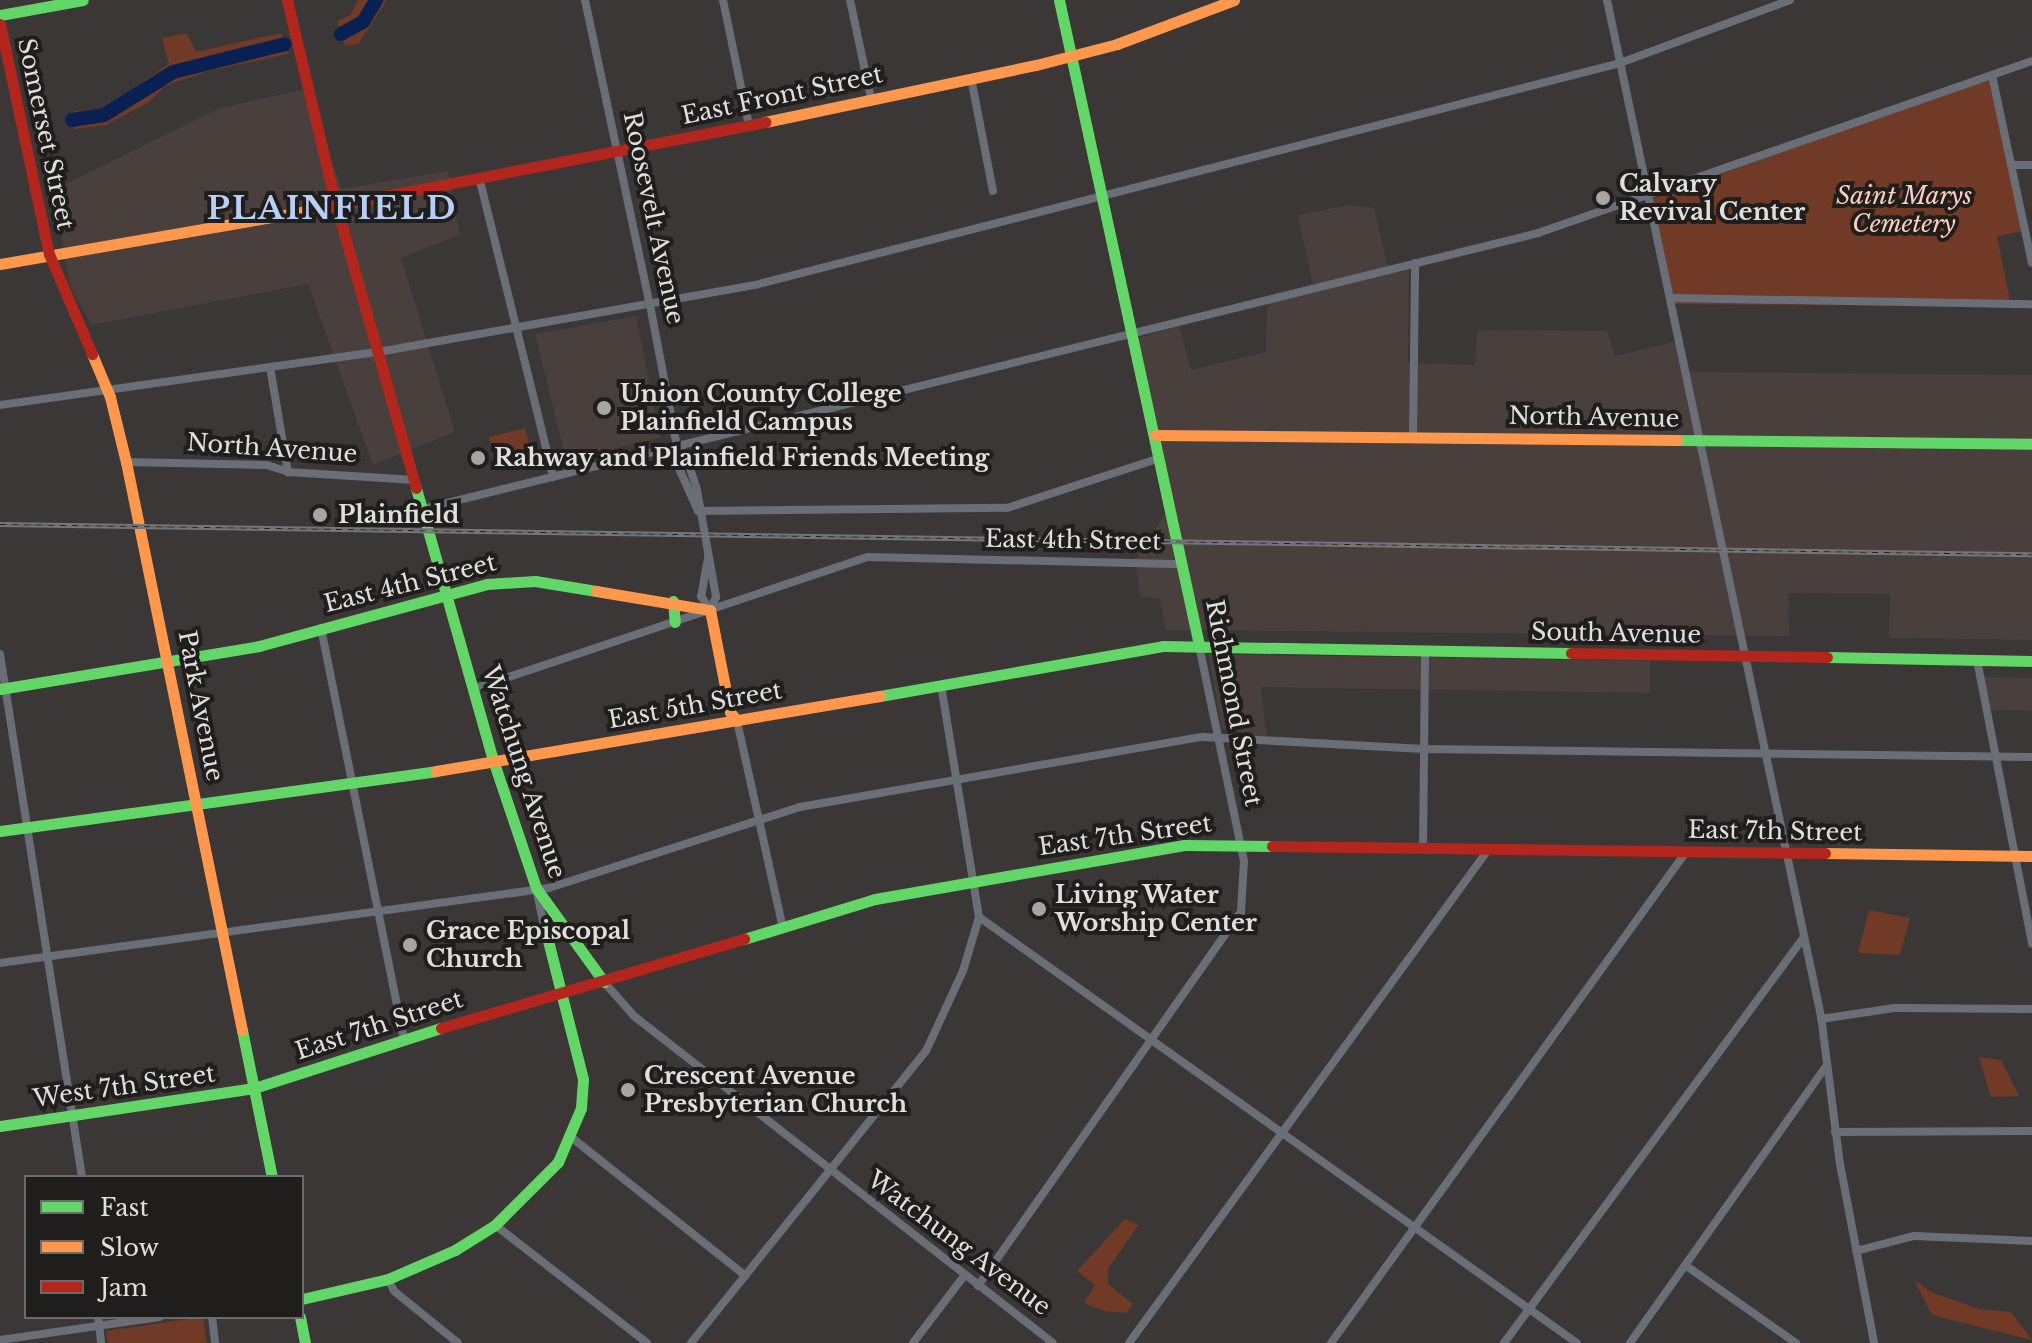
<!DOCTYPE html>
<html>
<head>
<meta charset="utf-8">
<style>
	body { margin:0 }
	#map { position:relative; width:2032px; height:1343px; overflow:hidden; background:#3a3736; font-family:"Libre Baskerville",serif }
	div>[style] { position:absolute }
	.built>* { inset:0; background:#493f3c }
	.green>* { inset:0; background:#703a26 }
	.river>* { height:14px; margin:-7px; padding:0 7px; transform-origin:7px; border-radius:7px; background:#092053 }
	.street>* { height:8px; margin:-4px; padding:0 4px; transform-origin:4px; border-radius:4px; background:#6a6f77 }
	.fast>* { height:11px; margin:-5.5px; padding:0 5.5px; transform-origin:5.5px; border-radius:5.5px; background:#63d668 }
	.slow>* { height:11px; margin:-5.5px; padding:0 5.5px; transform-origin:5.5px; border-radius:5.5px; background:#ff974d }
	.jam>* { height:11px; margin:-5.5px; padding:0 5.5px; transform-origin:5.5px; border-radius:5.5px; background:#b3261e }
	.rail>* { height:5px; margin-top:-2.5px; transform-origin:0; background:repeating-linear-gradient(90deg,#201e1d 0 6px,#737579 0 12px); box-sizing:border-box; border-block:2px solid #737579 }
	.dots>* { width:22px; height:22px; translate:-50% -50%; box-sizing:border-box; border:4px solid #201e1d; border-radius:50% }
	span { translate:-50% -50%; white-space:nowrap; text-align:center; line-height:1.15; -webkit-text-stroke:8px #201e1d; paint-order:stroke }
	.street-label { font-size:24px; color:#e1dfde }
	.poi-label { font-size:24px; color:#e1dfde; font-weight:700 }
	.left { translate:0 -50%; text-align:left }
	.park-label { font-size:24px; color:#fbcebf; font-style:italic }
	.district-label { font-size:32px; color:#b8cef5; font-weight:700; letter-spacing:2px }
	.legend { position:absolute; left:24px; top:1175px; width:280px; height:144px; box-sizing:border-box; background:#201e1d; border:2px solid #6d6b6a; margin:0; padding:10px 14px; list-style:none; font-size:24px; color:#e1dfde }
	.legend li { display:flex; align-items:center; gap:16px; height:40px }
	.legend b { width:40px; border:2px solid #6d6b6a }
</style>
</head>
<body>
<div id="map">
	<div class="built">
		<i style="clip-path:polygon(306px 89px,342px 189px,448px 171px,460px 235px,401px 258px,455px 432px,373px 465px,308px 284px,91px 325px,70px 286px,53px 190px,220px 108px)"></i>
		<i style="clip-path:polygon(1348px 205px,1374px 208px,1389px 272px,1409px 268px,1408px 363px,1475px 365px,1477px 330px,1607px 331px,1615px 356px,1678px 341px,1684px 372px,2032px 375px,2032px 640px,1889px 638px,1890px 594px,1788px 593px,1789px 636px,1166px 630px,1160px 599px,1141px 597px,1135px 561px,1168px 509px,1132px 340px,1179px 326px,1191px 370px,1266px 352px,1267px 303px,1314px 290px,1298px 215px)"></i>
		<i style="clip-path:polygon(636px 316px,660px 438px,566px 460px,535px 334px)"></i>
		<i style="clip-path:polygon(1208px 654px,1650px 661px,1650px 693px,1261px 687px,1267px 738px,1222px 729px)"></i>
		<i style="clip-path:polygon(1977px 677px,2032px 678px,2032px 711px,1985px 710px)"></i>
	</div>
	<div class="green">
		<i style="clip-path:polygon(358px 0,387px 0,358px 44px,345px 46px,337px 21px,350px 15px)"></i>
		<i style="clip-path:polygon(187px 33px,196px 52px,281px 33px,288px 54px,208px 71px,165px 86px,149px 102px,106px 125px,74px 129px,71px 112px,107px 107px,169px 64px,162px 38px)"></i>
		<i style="clip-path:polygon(1991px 77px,2022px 231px,1997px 236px,2011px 306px,1672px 304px,1650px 200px)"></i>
		<i style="clip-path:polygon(525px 428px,533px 457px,497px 467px,489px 437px)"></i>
		<i style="clip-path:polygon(1869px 910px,1910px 918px,1900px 955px,1858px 953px)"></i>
		<i style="clip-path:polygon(1979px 1057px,2001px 1060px,2019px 1096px,1991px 1097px)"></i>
		<i style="clip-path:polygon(1125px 1219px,1138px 1225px,1108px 1269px,1108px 1284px,1133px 1304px,1127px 1313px,1104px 1311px,1084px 1303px,1095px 1285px,1077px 1271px)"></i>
		<i style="clip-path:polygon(1914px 1280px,1931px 1292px,1979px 1309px,2011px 1312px,2032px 1340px,1932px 1315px)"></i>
		<i style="clip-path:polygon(203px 1317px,207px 1343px,108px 1343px,106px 1331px)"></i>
	</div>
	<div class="river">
		<i style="left:341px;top:34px;width:25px;rotate:-29deg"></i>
		<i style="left:363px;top:22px;width:26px;rotate:-59deg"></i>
		<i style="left:72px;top:120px;width:32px;rotate:-9deg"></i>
		<i style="left:104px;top:115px;width:81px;rotate:-31.9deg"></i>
		<i style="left:173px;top:72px;width:115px;rotate:-14deg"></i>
	</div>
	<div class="street">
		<i style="left:585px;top:0;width:312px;rotate:78deg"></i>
		<i style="left:650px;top:305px;width:144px;rotate:79.2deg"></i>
		<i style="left:677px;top:446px;width:10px;rotate:114deg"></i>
		<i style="left:673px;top:455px;width:61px;rotate:65.9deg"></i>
		<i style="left:723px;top:0;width:128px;rotate:78.3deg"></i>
		<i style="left:850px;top:0;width:101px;rotate:78deg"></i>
		<i style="left:1607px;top:0;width:1038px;rotate:78.11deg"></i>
		<i style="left:1821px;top:1016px;width:149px;rotate:82.7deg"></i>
		<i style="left:1840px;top:1164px;width:182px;rotate:79.2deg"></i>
		<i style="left:1992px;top:75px;width:192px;rotate:78deg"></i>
		<i style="left:971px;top:78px;width:115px;rotate:79deg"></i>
		<i style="left:2011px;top:165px;width:21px"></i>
		<i style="left:480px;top:181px;width:305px;rotate:76.1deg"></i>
		<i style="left:1671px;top:298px;width:361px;rotate:1deg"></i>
		<i style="left:270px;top:367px;width:107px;rotate:80.3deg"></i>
		<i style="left:0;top:405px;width:382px;rotate:-8deg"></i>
		<i style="left:378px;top:352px;width:383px;rotate:-10.1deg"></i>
		<i style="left:755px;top:285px;width:893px;rotate:-14.39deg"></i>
		<i style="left:1620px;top:63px;width:181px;rotate:-20.3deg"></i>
		<i style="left:1413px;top:437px;width:174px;rotate:-89.3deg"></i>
		<i style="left:677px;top:446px;width:11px;rotate:41deg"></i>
		<i style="left:685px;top:453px;width:39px;rotate:72deg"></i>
		<i style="left:697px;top:490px;width:109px;rotate:79.9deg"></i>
		<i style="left:716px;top:597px;width:14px;rotate:115deg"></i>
		<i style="left:126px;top:462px;width:141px;rotate:1.2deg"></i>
		<i style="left:267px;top:465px;width:22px;rotate:18deg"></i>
		<i style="left:288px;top:472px;width:127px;rotate:3.6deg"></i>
		<i style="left:423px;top:509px;width:1149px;rotate:-13.9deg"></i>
		<i style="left:1538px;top:233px;width:523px;rotate:-19.2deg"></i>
		<i style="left:698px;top:511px;width:309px;rotate:-0.6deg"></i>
		<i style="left:1007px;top:508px;width:161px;rotate:-18.1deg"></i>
		<i style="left:708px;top:558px;width:39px;rotate:100deg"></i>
		<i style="left:701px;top:596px;width:17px;rotate:57deg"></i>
		<i style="left:321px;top:628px;width:421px;rotate:78.6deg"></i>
		<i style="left:0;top:654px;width:529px;rotate:81.09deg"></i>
		<i style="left:1977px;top:660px;width:289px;rotate:79deg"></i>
		<i style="left:473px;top:689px;width:416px;rotate:-18.5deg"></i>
		<i style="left:868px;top:557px;width:315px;rotate:1.3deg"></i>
		<i style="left:737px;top:721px;width:212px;rotate:77.5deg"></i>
		<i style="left:1423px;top:849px;width:197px;rotate:-89.4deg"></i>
		<i style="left:537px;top:893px;width:33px;rotate:78deg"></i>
		<i style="left:979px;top:917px;width:734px;rotate:35.47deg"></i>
		<i style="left:0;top:963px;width:554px;rotate:-7.78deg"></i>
		<i style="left:549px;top:888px;width:264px;rotate:-17.9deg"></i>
		<i style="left:800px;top:807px;width:409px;rotate:-9.9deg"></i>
		<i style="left:1203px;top:737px;width:221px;rotate:3.1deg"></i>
		<i style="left:1424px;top:749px;width:608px;rotate:0.75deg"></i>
		<i style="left:604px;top:982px;width:45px;rotate:48.6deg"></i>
		<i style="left:634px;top:1016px;width:531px;rotate:37.97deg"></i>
		<i style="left:1821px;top:1019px;width:74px;rotate:-8.6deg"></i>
		<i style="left:1894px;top:1008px;width:138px;rotate:0.4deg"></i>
		<i style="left:1835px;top:1132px;width:197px;rotate:-0.3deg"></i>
		<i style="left:571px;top:1137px;width:223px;rotate:38.5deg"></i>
		<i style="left:495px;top:1225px;width:192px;rotate:37.8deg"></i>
		<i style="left:1856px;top:1251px;width:60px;rotate:-14.5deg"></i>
		<i style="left:1914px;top:1236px;width:118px;rotate:2.4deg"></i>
		<i style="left:1685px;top:1265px;width:136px;rotate:35.1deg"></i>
		<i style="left:388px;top:1279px;width:13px;rotate:63deg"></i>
		<i style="left:394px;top:1291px;width:82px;rotate:39.1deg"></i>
		<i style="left:978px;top:1286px;width:457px;rotate:-54.9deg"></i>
		<i style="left:1241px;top:912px;width:51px;rotate:-86.6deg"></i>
		<i style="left:1244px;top:861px;width:221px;rotate:-101.8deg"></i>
		<i style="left:98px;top:1317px;width:26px;rotate:83deg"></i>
		<i style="left:212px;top:1317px;width:26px;rotate:83deg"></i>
		<i style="left:0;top:1340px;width:161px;rotate:-8.2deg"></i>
		<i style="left:691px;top:1343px;width:375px;rotate:-51.2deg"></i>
		<i style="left:926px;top:1051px;width:88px;rotate:-65.2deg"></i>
		<i style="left:963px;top:971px;width:56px;rotate:-73.5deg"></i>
		<i style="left:979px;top:917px;width:235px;rotate:-99.3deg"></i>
		<i style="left:913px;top:1343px;width:84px;rotate:-52.7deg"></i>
		<i style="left:1129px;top:1343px;width:610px;rotate:-53.94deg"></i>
		<i style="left:1331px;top:1343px;width:606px;rotate:-54.13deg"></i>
		<i style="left:1504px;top:1343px;width:505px;rotate:-53.54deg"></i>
		<i style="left:1630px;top:1343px;width:337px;rotate:-54.7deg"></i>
	</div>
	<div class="fast">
		<i style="left:1059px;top:0;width:660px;rotate:77.75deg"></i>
		<i style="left:0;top:15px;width:84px;rotate:-10.2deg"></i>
		<i style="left:1677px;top:440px;width:355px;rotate:0.6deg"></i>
		<i style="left:416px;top:488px;width:286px;rotate:74.2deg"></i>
		<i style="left:494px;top:763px;width:132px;rotate:71.4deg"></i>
		<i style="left:536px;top:888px;width:116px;rotate:54.1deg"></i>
		<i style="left:673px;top:601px;width:21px;rotate:85deg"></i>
		<i style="left:1827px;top:657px;width:205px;rotate:1.1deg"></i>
		<i style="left:0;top:689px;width:263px;rotate:-9.4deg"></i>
		<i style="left:259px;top:646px;width:236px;rotate:-15.2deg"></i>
		<i style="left:487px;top:584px;width:48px;rotate:-3.6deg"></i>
		<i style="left:535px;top:581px;width:62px;rotate:9.3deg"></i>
		<i style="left:880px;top:696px;width:287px;rotate:-10deg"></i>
		<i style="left:1163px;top:646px;width:408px;rotate:1deg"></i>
		<i style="left:0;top:831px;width:440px;rotate:-7.8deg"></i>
		<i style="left:744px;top:939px;width:137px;rotate:-17deg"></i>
		<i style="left:875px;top:899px;width:314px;rotate:-9.9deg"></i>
		<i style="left:1184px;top:845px;width:88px;rotate:0.7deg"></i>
		<i style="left:242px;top:1030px;width:150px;rotate:78.5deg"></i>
		<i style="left:0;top:1126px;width:257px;rotate:-8.5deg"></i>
		<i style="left:254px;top:1088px;width:196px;rotate:-17.8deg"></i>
		<i style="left:302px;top:1299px;width:88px;rotate:-13.1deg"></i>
		<i style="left:388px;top:1279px;width:73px;rotate:-23.4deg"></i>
		<i style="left:455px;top:1250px;width:47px;rotate:-32deg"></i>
		<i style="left:495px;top:1225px;width:89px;rotate:-45deg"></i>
		<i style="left:558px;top:1162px;width:59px;rotate:-66.9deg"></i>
		<i style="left:581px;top:1108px;width:29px;rotate:-86deg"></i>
		<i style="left:583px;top:1079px;width:159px;rotate:-104.2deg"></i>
		<i style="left:300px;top:1317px;width:26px;rotate:79deg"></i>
	</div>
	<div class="slow">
		<i style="left:765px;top:122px;width:277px;rotate:-11.9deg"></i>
		<i style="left:1036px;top:65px;width:84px;rotate:-14.5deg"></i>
		<i style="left:1117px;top:44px;width:125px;rotate:-20.6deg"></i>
		<i style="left:0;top:264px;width:313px;rotate:-9.8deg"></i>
		<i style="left:92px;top:354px;width:47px;rotate:67.3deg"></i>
		<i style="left:110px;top:397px;width:67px;rotate:76.2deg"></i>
		<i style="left:126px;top:462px;width:580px;rotate:78.46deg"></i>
		<i style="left:1155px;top:435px;width:522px;rotate:0.55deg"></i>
		<i style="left:596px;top:591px;width:116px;rotate:9.5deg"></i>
		<i style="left:710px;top:610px;width:104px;rotate:78.9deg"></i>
		<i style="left:730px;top:712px;width:11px;rotate:52deg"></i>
		<i style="left:436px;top:771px;width:450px;rotate:-9.6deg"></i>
		<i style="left:1825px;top:853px;width:207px;rotate:0.8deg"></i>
	</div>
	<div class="jam">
		<i style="left:287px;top:0;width:211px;rotate:76.6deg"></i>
		<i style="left:336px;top:205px;width:294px;rotate:74.2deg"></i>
		<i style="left:0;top:24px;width:235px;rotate:78deg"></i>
		<i style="left:49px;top:254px;width:109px;rotate:66.7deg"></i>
		<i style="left:308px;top:211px;width:466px;rotate:-11deg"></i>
		<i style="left:1571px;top:653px;width:256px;rotate:0.9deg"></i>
		<i style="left:1272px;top:846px;width:553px;rotate:0.73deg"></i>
		<i style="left:441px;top:1028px;width:316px;rotate:-16.4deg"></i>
	</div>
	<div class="rail">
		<i style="left:0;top:524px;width:2032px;rotate:0.85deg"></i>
	</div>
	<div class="dots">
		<i style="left:1603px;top:198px;background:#a7a4a3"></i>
		<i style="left:604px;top:408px;background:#a7a4a3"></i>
		<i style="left:478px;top:458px;background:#a7a4a3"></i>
		<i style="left:320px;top:515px;background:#a7a4a3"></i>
		<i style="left:1039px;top:909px;background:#a7a4a3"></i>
		<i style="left:410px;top:945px;background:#a7a4a3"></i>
		<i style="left:628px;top:1090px;background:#a7a4a3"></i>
	</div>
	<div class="street-label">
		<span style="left:782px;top:95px;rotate:-12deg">East Front Street</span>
		<span style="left:46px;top:134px;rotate:78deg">Somerset Street</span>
		<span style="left:654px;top:218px;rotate:78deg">Roosevelt Avenue</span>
		<span style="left:1594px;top:417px;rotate:1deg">North Avenue</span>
		<span style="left:272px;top:448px;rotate:4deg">North Avenue</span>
		<span style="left:1073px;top:540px;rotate:1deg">East 4th Street</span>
		<span style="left:410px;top:583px;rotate:-14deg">East 4th Street</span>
		<span style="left:1616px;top:633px;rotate:1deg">South Avenue</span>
		<span style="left:1234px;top:703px;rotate:79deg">Richmond Street</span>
		<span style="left:695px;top:705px;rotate:-10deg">East 5th Street</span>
		<span style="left:201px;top:706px;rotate:79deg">Park Avenue</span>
		<span style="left:524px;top:772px;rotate:72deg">Watchung Avenue</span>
		<span style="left:1775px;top:831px;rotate:1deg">East 7th Street</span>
		<span style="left:1125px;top:835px;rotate:-8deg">East 7th Street</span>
		<span style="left:379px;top:1025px;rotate:-18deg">East 7th Street</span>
		<span style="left:124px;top:1086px;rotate:-8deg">West 7th Street</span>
		<span style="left:959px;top:1243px;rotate:37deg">Watchung Avenue</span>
	</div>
	<div class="poi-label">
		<span class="left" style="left:1619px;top:198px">Calvary<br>Revival Center</span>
		<span class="left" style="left:620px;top:408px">Union County College<br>Plainfield Campus</span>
		<span class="left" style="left:494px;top:458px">Rahway and Plainfield Friends Meeting</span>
		<span class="left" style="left:338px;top:515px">Plainfield</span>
		<span class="left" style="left:1055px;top:909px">Living Water<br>Worship Center</span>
		<span class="left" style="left:426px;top:945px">Grace Episcopal<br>Church</span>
		<span class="left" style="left:644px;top:1090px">Crescent Avenue<br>Presbyterian Church</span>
	</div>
	<div class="park-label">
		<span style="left:1904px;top:210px">Saint Marys<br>Cemetery</span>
	</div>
	<div class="district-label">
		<span style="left:332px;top:208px">PLAINFIELD</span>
	</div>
	<ul class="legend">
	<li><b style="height:10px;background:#63d668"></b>Fast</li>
	<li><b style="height:10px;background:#ff974d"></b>Slow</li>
	<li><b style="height:10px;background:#b3261e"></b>Jam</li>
	</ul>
</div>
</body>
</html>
